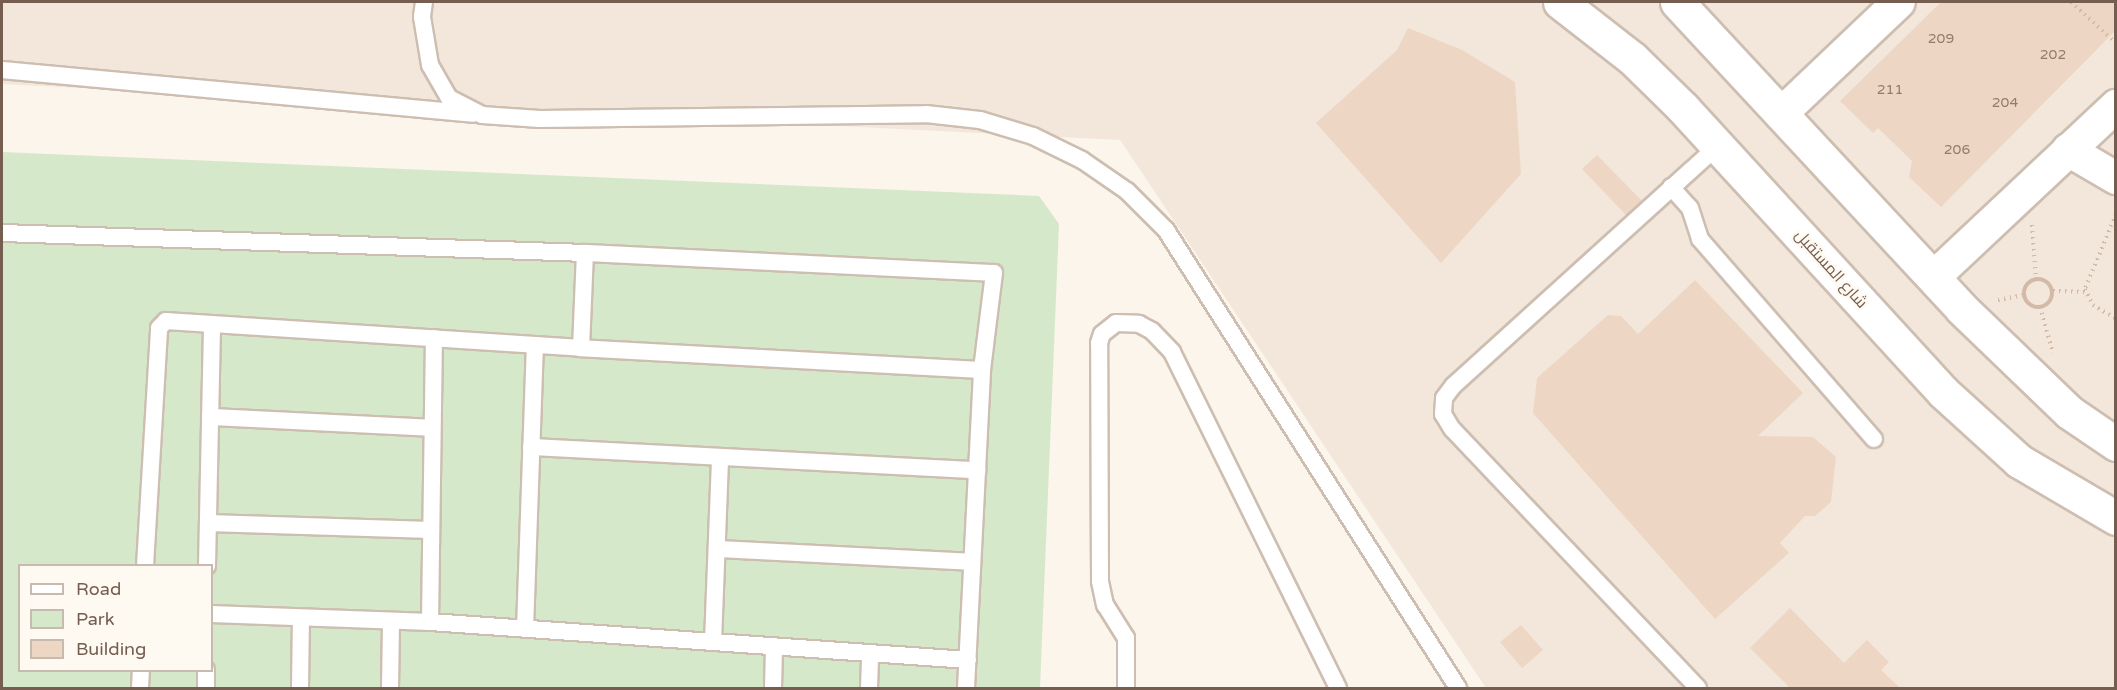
<!DOCTYPE html>
<html>
<head>
<meta charset="utf-8">
<style>
	body { margin:0 }
	#map { position:relative; width:2117px; height:690px; overflow:hidden; background:#fbf5eb; font-family:"Varela Round",Cairo,sans-serif }
	div>[style] { position:absolute }
	.residential>* { inset:0; background:#f2e7da }
	.green>* { inset:0; background:#d6e8ca }
	.building>* { inset:0; background:#eed6c4 }
	.path>* { height:4px; margin-top:-2px; transform-origin:0; background:repeating-linear-gradient(90deg,#d4b9a7 0 1.5px,transparent 0 6px) }
	.path>.ring { margin:-2px; padding:0; box-sizing:content-box; background:none; border:4px solid #d4b9a7; border-radius:50% }
	.roads { filter:drop-shadow(2px 0 #cdbeb1) drop-shadow(-2px 0 #cdbeb1) drop-shadow(0 2px #cdbeb1) drop-shadow(0 -2px #cdbeb1) }
	.service>* { height:16px; margin:-8px; padding:0 8px; transform-origin:8px; border-radius:8px; background:#fff }
	.minor>* { height:32px; margin:-16px; padding:0 16px; transform-origin:16px; border-radius:16px; background:#fff }
	.tertiary>* { height:33px; margin:-16.5px; padding:0 16.5px; transform-origin:16.5px; border-radius:16.5px; background:#fff }
	span { translate:-50% -50%; white-space:nowrap; text-align:center; line-height:1.15; -webkit-text-stroke:4.5px #fef9f1; paint-order:stroke }
	.number-label { font-size:14px; color:#937b6c }
	.number-label span { -webkit-text-stroke-width:0 }
	.street-label { font-size:16px; color:#755d4f }
	.frame { position:absolute; inset:0; border:3px solid #755d4f; pointer-events:none }
	.legend { position:absolute; left:18px; top:564px; width:195px; height:108px; box-sizing:border-box; background:#fef9f1; border:2px solid #c7bbb0; margin:0; padding:8px 10px; list-style:none; font-size:18px; color:#755d4f }
	.legend li { display:flex; align-items:center; gap:12px; height:30px }
	.legend b { width:30px; border:2px solid #c7bbb0 }
</style>
</head>
<body>
<div id="map">
	<div class="residential">
		<i style="clip-path:polygon(2px 2px,2115px 2px,2115px 688px,1486px 688px,1120px 140px,2px 84px)"></i>
	</div>
	<div class="green">
		<i style="clip-path:polygon(evenodd,2px 152px,1039px 196px,1059px 224px,1040px 688px,2px 688px,2px 152px,20px 566px,212px 566px,212px 670px,20px 670px,20px 566px)"></i>
	</div>
	<div class="building">
		<i style="clip-path:polygon(1941px 2px,2115px 2px,2115px 31px,1941px 207px,1909px 177px,1912px 161px,1878px 128px,1873px 133px,1840px 101px)"></i>
		<i style="clip-path:polygon(1408px 28px,1462px 50px,1515px 82px,1521px 174px,1441px 263px,1316px 123px,1397px 50px)"></i>
		<i style="clip-path:polygon(1597px 155px,1642px 201px,1626px 215px,1582px 169px)"></i>
		<i style="clip-path:polygon(1695px 280px,1803px 393px,1758px 436px,1813px 437px,1836px 457px,1831px 502px,1815px 516px,1805px 516px,1780px 543px,1789px 553px,1715px 619px,1533px 413px,1537px 378px,1608px 315px,1621px 316px,1638px 334px)"></i>
		<i style="clip-path:polygon(1790px 608px,1844px 663px,1867px 640px,1889px 662px,1881px 670px,1900px 688px,1790px 688px,1750px 648px)"></i>
		<i style="clip-path:polygon(1521px 625px,1543px 650px,1522px 668px,1500px 642px)"></i>
	</div>
	<div class="path">
		<i style="left:2071px;top:2px;width:61px;rotate:42.3deg"></i>
		<i style="left:2116px;top:214px;width:81px;rotate:112.5deg"></i>
		<i style="left:2085px;top:289px;width:18px;rotate:63deg"></i>
		<i style="left:2093px;top:305px;width:27px;rotate:31deg"></i>
		<i style="left:2032px;top:225px;width:53px;rotate:85.7deg"></i>
		<i class="ring" style="left:2024px;top:279px;width:24px;height:24px"></i>
		<i style="left:2053px;top:291px;width:32px;rotate:2deg"></i>
		<i style="left:1998px;top:300px;width:25px;rotate:-11deg"></i>
		<i style="left:2040px;top:307px;width:48px;rotate:74.2deg"></i>
	</div>
	<div class="roads">
		<div class="service">
			<i style="left:424px;top:2px;width:15px;rotate:98deg"></i>
			<i style="left:422px;top:17px;width:49px;rotate:80.5deg"></i>
			<i style="left:430px;top:65px;width:38px;rotate:60deg"></i>
			<i style="left:449px;top:98px;width:37px;rotate:27deg"></i>
			<i style="left:482px;top:115px;width:58px;rotate:3.9deg"></i>
			<i style="left:540px;top:119px;width:386px;rotate:-0.7deg"></i>
			<i style="left:926px;top:114px;width:54px;rotate:6.3deg"></i>
			<i style="left:980px;top:120px;width:55px;rotate:16.8deg"></i>
			<i style="left:1033px;top:136px;width:55px;rotate:26.1deg"></i>
			<i style="left:1082px;top:160px;width:55px;rotate:34.6deg"></i>
			<i style="left:1127px;top:191px;width:55px;rotate:45deg"></i>
			<i style="left:1166px;top:230px;width:543px;rotate:57.48deg"></i>
			<i style="left:2px;top:70px;width:473px;rotate:5.3deg"></i>
			<i style="left:1671px;top:187px;width:28px;rotate:48deg"></i>
			<i style="left:1690px;top:208px;width:33px;rotate:72deg"></i>
			<i style="left:1700px;top:239px;width:265px;rotate:49deg"></i>
			<i style="left:2px;top:233px;width:583px;rotate:1.96deg"></i>
			<i style="left:585px;top:253px;width:409px;rotate:2.8deg"></i>
			<i style="left:994px;top:273px;width:98px;rotate:97.1deg"></i>
			<i style="left:982px;top:370px;width:402px;rotate:-176.9deg"></i>
			<i style="left:581px;top:348px;width:95px;rotate:-87.6deg"></i>
			<i style="left:210px;top:417px;width:222px;rotate:2.8deg"></i>
			<i style="left:531px;top:447px;width:447px;rotate:3deg"></i>
			<i style="left:208px;top:523px;width:223px;rotate:1.8deg"></i>
			<i style="left:717px;top:549px;width:255px;rotate:2.9deg"></i>
			<i style="left:145px;top:566px;width:238px;rotate:-86.6deg"></i>
			<i style="left:159px;top:328px;width:10px;rotate:-45deg"></i>
			<i style="left:166px;top:321px;width:416px;rotate:3.7deg"></i>
			<i style="left:207px;top:566px;width:242px;rotate:-88.8deg"></i>
			<i style="left:212px;top:614px;width:218px;rotate:2.1deg"></i>
			<i style="left:430px;top:622px;width:539px;rotate:4.04deg"></i>
			<i style="left:430px;top:622px;width:284px;rotate:-89.2deg"></i>
			<i style="left:525px;top:629px;width:284px;rotate:-88deg"></i>
			<i style="left:713px;top:642px;width:185px;rotate:-87.8deg"></i>
			<i style="left:140px;top:688px;width:18px;rotate:-87deg"></i>
			<i style="left:206px;top:688px;width:18px;rotate:-90deg"></i>
			<i style="left:300px;top:688px;width:70px;rotate:-89.2deg"></i>
			<i style="left:390px;top:688px;width:67px;rotate:-89.1deg"></i>
			<i style="left:773px;top:688px;width:42px;rotate:-88.6deg"></i>
			<i style="left:869px;top:688px;width:35px;rotate:-88deg"></i>
			<i style="left:966px;top:688px;width:318px;rotate:-87.1deg"></i>
			<i style="left:1126px;top:688px;width:50px;rotate:-90deg"></i>
			<i style="left:1126px;top:638px;width:39px;rotate:-122deg"></i>
			<i style="left:1105px;top:605px;width:25px;rotate:-102deg"></i>
			<i style="left:1100px;top:581px;width:238px;rotate:-90.2deg"></i>
			<i style="left:1099px;top:343px;width:9px;rotate:-72deg"></i>
			<i style="left:1102px;top:334px;width:18px;rotate:-38deg"></i>
			<i style="left:1116px;top:323px;width:23px;rotate:2deg"></i>
			<i style="left:1139px;top:324px;width:15px;rotate:28deg"></i>
			<i style="left:1152px;top:331px;width:29px;rotate:46deg"></i>
			<i style="left:1172px;top:352px;width:375px;rotate:63.7deg"></i>
			<i style="left:1698px;top:688px;width:357px;rotate:-133.5deg"></i>
			<i style="left:1452px;top:429px;width:17px;rotate:-121deg"></i>
			<i style="left:1443px;top:414px;width:16px;rotate:-86deg"></i>
			<i style="left:1444px;top:398px;width:15px;rotate:-53deg"></i>
			<i style="left:1453px;top:386px;width:359px;rotate:-42.2deg"></i>
		</div>
		<div class="minor">
			<i style="left:1782px;top:113px;width:161px;rotate:-43.5deg"></i>
			<i style="left:2068px;top:150px;width:56px;rotate:30.3deg"></i>
			<i style="left:1934px;top:277px;width:250px;rotate:-43.2deg"></i>
		</div>
		<div class="tertiary">
			<i style="left:1560px;top:2px;width:91px;rotate:37.9deg"></i>
			<i style="left:1632px;top:58px;width:70px;rotate:44.4deg"></i>
			<i style="left:1682px;top:107px;width:386px;rotate:47.5deg"></i>
			<i style="left:1943px;top:392px;width:103px;rotate:42.2deg"></i>
			<i style="left:2019px;top:461px;width:113px;rotate:30.4deg"></i>
			<i style="left:1677px;top:2px;width:417px;rotate:47.1deg"></i>
			<i style="left:1961px;top:308px;width:150px;rotate:43.9deg"></i>
			<i style="left:2069px;top:412px;width:57px;rotate:34.2deg"></i>
		</div>
	</div>
	<div class="number-label">
		<span style="left:1941px;top:39px">209</span>
		<span style="left:2053px;top:55px">202</span>
		<span style="left:1890px;top:90px">211</span>
		<span style="left:2005px;top:103px">204</span>
		<span style="left:1957px;top:150px">206</span>
	</div>
	<div class="street-label">
		<span style="left:1831px;top:269px;rotate:48deg">شارع المستقبل</span>
	</div>
	<div class="frame"></div>
	<ul class="legend">
	<li><b style="height:8px;background:#fff"></b>Road</li>
	<li><b style="height:16px;background:#d6e8ca"></b>Park</li>
	<li><b style="height:16px;background:#eed6c4"></b>Building</li>
	</ul>
</div>
</body>
</html>
